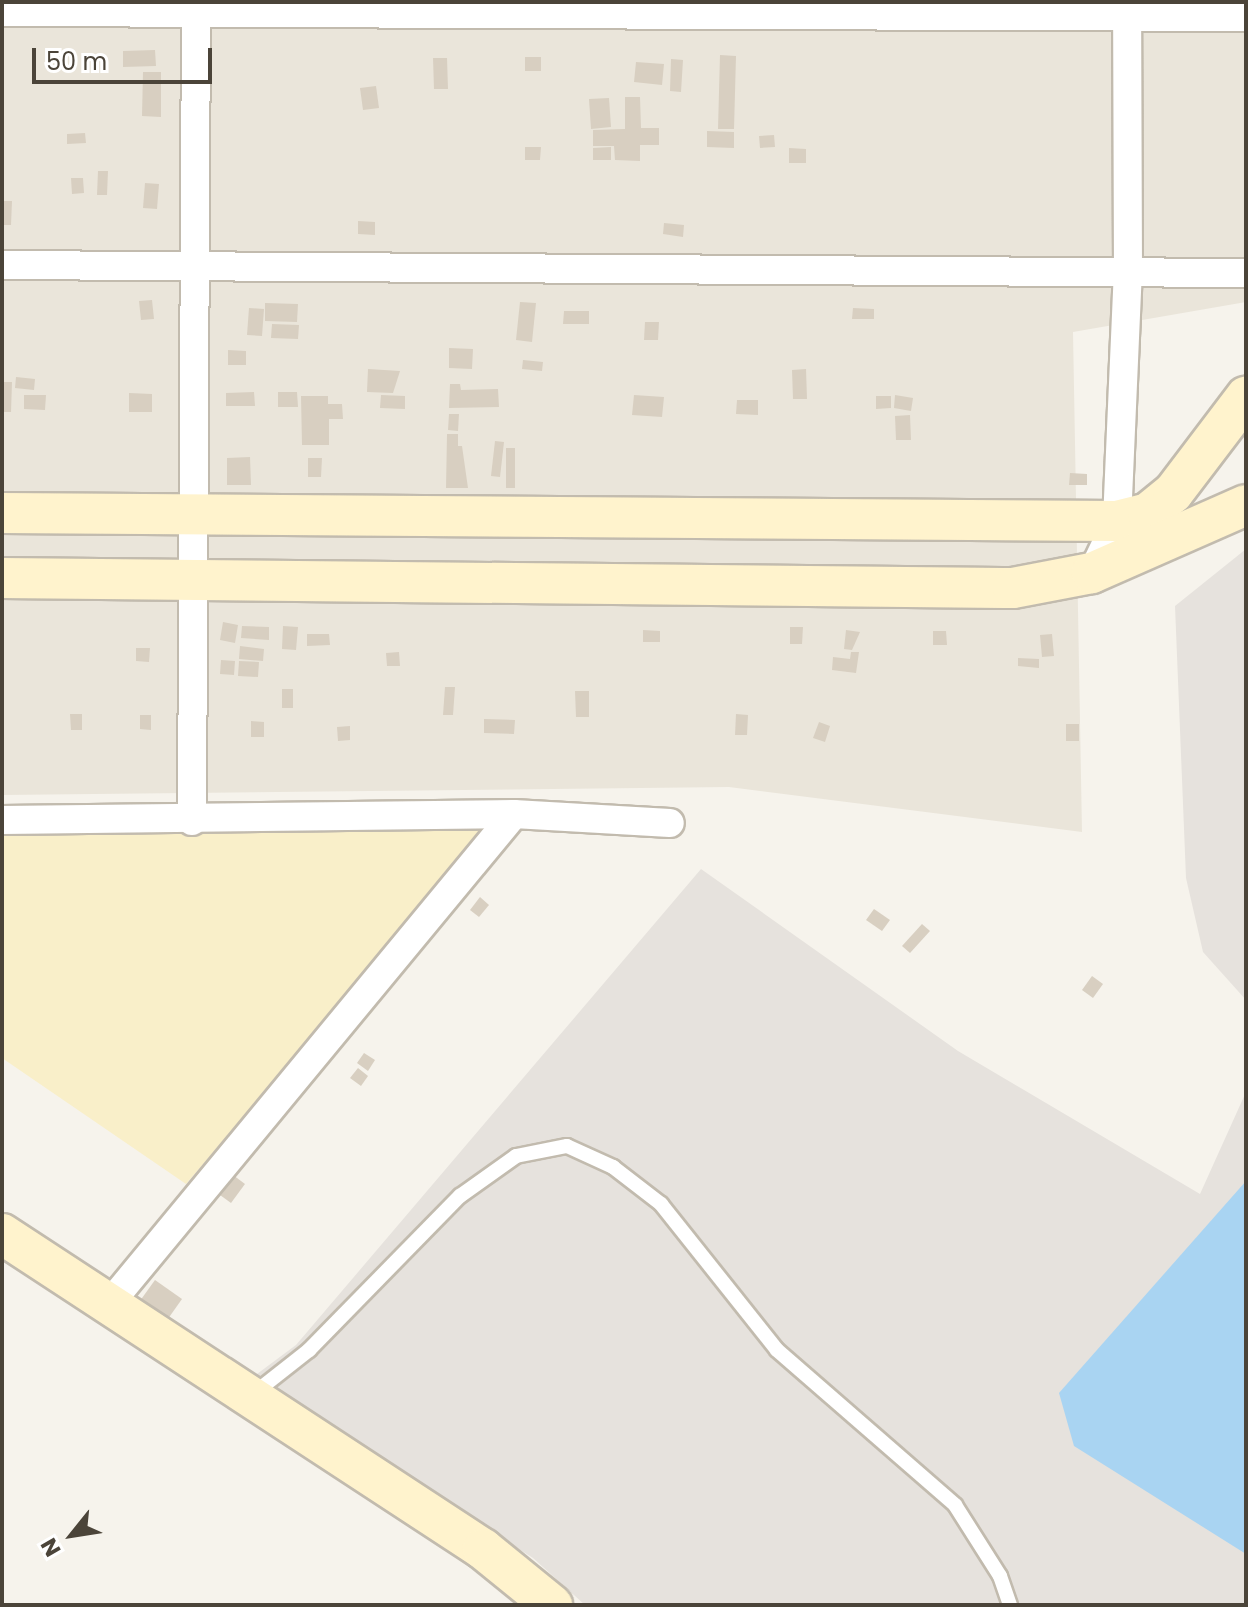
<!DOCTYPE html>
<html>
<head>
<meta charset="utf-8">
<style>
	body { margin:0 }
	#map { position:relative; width:1248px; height:1607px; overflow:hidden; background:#f6f3ec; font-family:Poppins,sans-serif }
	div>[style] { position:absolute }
	.residential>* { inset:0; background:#eae5da }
	.industrial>* { inset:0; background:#e6e2dd }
	.sand>* { inset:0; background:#f9efc9 }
	.water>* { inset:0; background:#a9d4f2 }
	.building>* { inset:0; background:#d8cfc1 }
	.roads { filter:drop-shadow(2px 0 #c2bbae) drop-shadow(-2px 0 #c2bbae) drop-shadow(0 2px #c2bbae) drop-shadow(0 -2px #c2bbae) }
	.lane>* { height:14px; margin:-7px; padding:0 7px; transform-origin:7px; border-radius:7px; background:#fff }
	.street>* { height:28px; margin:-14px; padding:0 14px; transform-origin:14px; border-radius:14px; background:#fff }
	.secondary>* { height:40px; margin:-20px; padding:0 20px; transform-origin:20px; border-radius:20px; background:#fff3cd }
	span { translate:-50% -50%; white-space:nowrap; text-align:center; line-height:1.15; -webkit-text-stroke:7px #fff; paint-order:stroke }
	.frame { position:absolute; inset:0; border:4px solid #4b4439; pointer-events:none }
	.north { position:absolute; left:32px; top:1495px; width:80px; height:80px; -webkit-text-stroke:6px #fff; paint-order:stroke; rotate:240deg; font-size:22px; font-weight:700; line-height:32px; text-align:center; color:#4b4439 }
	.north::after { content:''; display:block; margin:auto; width:28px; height:36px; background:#4b4439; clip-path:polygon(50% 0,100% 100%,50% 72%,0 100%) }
	.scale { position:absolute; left:32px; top:48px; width:180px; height:36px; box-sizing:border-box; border:4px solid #4b4439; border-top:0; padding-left:10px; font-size:24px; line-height:28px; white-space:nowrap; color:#4b4439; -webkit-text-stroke:6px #fff; paint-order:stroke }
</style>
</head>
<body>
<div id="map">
	<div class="residential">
		<i style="clip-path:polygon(2px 2px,1246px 2px,1246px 302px,1073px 332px,1082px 832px,729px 787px,2px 795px)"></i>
	</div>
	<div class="industrial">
		<i style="clip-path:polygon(1246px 549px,1246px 1000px,1203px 952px,1186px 878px,1175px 606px)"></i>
		<i style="clip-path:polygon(701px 869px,958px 1051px,1200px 1194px,1246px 1092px,1246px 1605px,585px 1605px,533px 1558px,249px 1380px,296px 1345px)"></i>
	</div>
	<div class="sand">
		<i style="clip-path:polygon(499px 821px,186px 1184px,2px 1058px,2px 827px)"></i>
	</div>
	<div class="water">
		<i style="clip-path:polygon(1246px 1181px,1246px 1554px,1074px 1446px,1059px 1393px)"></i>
	</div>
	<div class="building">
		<i style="clip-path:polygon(155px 50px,156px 66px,123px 67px,123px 51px)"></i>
		<i style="clip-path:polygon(720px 55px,736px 56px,734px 129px,718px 129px)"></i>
		<i style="clip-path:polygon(525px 57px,541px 57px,541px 71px,525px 71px)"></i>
		<i style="clip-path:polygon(433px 58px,447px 58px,448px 89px,434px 89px)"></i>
		<i style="clip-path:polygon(671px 59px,683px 60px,681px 92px,670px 91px)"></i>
		<i style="clip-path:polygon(636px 62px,664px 64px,662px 85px,634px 82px)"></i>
		<i style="clip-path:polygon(143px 72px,161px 72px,161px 117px,142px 116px)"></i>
		<i style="clip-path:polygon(376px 86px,379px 108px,363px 110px,360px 88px)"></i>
		<i style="clip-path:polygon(625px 97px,640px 97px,641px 128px,659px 128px,659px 145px,640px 145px,640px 161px,615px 160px,614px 146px,593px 146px,593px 130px,625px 129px)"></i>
		<i style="clip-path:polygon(609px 98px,611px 127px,591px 129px,589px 99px)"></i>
		<i style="clip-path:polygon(707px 131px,734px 132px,734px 148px,707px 147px)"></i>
		<i style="clip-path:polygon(85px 133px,86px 143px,67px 144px,67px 134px)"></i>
		<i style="clip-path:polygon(774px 135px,775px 147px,760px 148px,759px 136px)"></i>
		<i style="clip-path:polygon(525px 147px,541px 147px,540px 160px,525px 160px)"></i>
		<i style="clip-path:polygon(611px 147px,611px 160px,593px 160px,593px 148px)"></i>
		<i style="clip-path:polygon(789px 148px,806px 149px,806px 163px,789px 163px)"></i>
		<i style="clip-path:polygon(98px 171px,108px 171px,107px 195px,97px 195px)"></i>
		<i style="clip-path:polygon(71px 178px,83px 178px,84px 193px,72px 194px)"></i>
		<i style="clip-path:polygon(145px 183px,159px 184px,157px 209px,143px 208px)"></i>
		<i style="clip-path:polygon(2px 201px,12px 201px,11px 225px,2px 225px)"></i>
		<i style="clip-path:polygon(358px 221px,375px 222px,375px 235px,358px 234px)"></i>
		<i style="clip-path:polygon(664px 223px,684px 225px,683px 237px,663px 234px)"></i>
		<i style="clip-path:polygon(152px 300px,154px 319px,141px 320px,139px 301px)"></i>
		<i style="clip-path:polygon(520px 302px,536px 303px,532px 342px,516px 340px)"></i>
		<i style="clip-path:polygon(265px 303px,298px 304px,297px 322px,265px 321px)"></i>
		<i style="clip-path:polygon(249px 308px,264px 309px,262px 336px,247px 335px)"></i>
		<i style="clip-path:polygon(853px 308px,874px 309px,874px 319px,852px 319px)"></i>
		<i style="clip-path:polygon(564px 311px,589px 311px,589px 324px,563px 324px)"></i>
		<i style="clip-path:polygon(645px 322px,659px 322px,658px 340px,644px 340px)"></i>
		<i style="clip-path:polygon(272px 324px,299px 325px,298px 339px,271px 338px)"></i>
		<i style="clip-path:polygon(449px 348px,473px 349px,472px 369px,449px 368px)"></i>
		<i style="clip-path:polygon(228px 350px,246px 351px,246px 365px,228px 365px)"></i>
		<i style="clip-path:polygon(523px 360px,543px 362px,542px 371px,522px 369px)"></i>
		<i style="clip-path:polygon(368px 369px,400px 371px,393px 393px,367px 392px)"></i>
		<i style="clip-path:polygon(806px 369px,807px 399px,793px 399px,792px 370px)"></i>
		<i style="clip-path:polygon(16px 377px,35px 379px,34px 390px,15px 388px)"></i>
		<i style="clip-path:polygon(2px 382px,12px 382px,11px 412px,2px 412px)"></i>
		<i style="clip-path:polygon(450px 384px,460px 384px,461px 390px,498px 389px,499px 407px,449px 408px)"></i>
		<i style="clip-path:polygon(254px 392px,255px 406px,226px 406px,226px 393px)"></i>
		<i style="clip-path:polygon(278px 392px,297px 392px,298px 407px,278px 407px)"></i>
		<i style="clip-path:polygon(129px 393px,152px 394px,152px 412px,129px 412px)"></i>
		<i style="clip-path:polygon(24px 395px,46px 395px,45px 410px,24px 409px)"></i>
		<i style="clip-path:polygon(381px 395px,405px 396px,405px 409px,380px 408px)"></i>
		<i style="clip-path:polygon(634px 395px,664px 397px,662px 417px,632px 415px)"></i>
		<i style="clip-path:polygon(895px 395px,913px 398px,911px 411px,894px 408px)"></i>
		<i style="clip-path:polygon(301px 396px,328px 396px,328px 404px,342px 404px,343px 419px,329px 419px,329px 445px,302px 445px)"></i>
		<i style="clip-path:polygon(876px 396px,891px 396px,891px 408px,876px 409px)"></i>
		<i style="clip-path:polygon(737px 400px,758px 400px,758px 415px,736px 414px)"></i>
		<i style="clip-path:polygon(449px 414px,459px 414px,458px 431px,448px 430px)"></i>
		<i style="clip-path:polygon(910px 415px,911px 440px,896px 440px,895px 416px)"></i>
		<i style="clip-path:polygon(447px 434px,458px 434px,458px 446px,462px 446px,468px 488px,446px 488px)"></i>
		<i style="clip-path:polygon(495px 441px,504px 442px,500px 477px,491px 476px)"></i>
		<i style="clip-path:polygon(506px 448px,515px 448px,515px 488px,506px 488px)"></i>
		<i style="clip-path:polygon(250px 457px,251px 485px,227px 485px,227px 458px)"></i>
		<i style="clip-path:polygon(308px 458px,322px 458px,321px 477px,308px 477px)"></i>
		<i style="clip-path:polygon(1070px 473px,1087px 474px,1087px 485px,1069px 485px)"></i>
		<i style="clip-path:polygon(223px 622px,238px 625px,235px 643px,220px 640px)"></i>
		<i style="clip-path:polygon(242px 626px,269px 627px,269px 640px,241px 638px)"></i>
		<i style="clip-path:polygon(283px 626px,298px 627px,296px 650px,282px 649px)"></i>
		<i style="clip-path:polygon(790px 627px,803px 627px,802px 644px,790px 644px)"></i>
		<i style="clip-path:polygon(643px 630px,660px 631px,660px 642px,643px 642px)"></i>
		<i style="clip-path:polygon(846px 630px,860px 632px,852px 650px,844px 649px)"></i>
		<i style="clip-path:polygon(933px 631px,946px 631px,947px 645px,933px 645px)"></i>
		<i style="clip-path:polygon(307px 634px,329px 634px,330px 645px,307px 646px)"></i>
		<i style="clip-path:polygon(1052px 634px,1054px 656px,1042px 657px,1040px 635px)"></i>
		<i style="clip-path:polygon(240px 646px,264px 649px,263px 661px,239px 659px)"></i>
		<i style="clip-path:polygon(136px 648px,150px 648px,149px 662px,136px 661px)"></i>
		<i style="clip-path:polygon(399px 652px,400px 666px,387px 666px,386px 653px)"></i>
		<i style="clip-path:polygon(851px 652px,859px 652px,856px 673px,832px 670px,833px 657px,850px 659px)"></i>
		<i style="clip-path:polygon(1018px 658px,1039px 659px,1039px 668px,1018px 666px)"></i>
		<i style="clip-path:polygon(221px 660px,235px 661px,234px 675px,220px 674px)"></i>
		<i style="clip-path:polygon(239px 661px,259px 662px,258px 677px,238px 676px)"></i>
		<i style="clip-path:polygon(445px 687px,455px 687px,453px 715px,443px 715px)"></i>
		<i style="clip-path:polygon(282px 689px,293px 689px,293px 708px,282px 708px)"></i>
		<i style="clip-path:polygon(575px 691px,589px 691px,589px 717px,576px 717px)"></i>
		<i style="clip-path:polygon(70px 714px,82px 714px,82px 730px,71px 730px)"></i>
		<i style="clip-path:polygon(736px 714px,748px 715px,747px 735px,735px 735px)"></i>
		<i style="clip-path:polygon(140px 715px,151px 715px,151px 730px,140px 729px)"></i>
		<i style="clip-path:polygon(484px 719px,515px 720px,514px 734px,484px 733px)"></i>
		<i style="clip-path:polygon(251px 721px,264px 722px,264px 737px,251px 737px)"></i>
		<i style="clip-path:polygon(819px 722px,830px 726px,825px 742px,813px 738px)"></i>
		<i style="clip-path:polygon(1066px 724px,1079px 724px,1079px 741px,1066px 741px)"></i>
		<i style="clip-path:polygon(350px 726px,350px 740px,338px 741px,337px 727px)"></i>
		<i style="clip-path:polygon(480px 897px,489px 905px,479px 917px,470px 910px)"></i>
		<i style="clip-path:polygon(874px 909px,890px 920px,882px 931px,866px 920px)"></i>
		<i style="clip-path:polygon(922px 924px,930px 931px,910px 953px,902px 946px)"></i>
		<i style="clip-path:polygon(1092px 976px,1103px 984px,1093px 998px,1082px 990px)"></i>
		<i style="clip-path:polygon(364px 1053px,375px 1060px,368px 1071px,357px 1063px)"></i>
		<i style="clip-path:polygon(358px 1068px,368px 1076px,361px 1086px,350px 1078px)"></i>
		<i style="clip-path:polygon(233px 1175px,245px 1184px,231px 1203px,220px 1195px)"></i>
		<i style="clip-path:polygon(155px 1280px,182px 1299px,165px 1323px,137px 1305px)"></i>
	</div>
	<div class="roads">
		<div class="lane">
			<i style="left:252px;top:1395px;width:73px;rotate:-38.3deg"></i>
			<i style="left:309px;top:1350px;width:216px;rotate:-45.6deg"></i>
			<i style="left:460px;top:1196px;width:69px;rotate:-35.5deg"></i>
			<i style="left:516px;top:1156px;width:52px;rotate:-11.1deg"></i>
			<i style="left:567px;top:1146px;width:51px;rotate:24.5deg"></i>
			<i style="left:613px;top:1167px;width:61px;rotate:37.6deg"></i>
			<i style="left:661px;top:1204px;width:186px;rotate:51.5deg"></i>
			<i style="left:777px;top:1350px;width:236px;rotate:41deg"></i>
			<i style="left:955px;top:1505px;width:84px;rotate:57.6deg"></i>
			<i style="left:1000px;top:1576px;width:31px;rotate:71deg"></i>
		</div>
		<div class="street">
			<i style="left:2px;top:12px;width:1244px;rotate:0.23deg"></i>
			<i style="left:2px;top:265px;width:1244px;rotate:0.37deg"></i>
			<i style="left:1092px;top:573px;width:58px;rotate:-64.3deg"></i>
			<i style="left:1117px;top:521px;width:252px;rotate:-87.5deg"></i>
			<i style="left:1128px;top:269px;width:267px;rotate:-90.2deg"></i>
			<i style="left:2px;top:820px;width:512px;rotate:-0.67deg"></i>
			<i style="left:514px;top:814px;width:156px;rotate:3.3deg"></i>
			<i style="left:192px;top:821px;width:819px;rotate:-89.72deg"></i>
			<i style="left:110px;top:1303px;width:634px;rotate:-50.44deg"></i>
		</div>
		<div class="secondary">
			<i style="left:2px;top:513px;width:1115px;rotate:0.41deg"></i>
			<i style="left:1117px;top:521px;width:32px;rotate:-14deg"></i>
			<i style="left:1148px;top:513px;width:32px;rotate:-39deg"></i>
			<i style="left:1173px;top:493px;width:121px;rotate:-52.8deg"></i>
			<i style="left:2px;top:578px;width:1011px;rotate:0.57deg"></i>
			<i style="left:1013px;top:588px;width:80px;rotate:-10.8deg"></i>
			<i style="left:1092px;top:573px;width:168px;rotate:-23.8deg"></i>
			<i style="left:2px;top:1234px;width:575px;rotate:33.22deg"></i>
			<i style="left:483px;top:1549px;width:89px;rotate:39.1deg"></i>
		</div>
	</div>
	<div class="frame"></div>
	<div class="north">N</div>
	<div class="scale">50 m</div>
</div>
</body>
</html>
